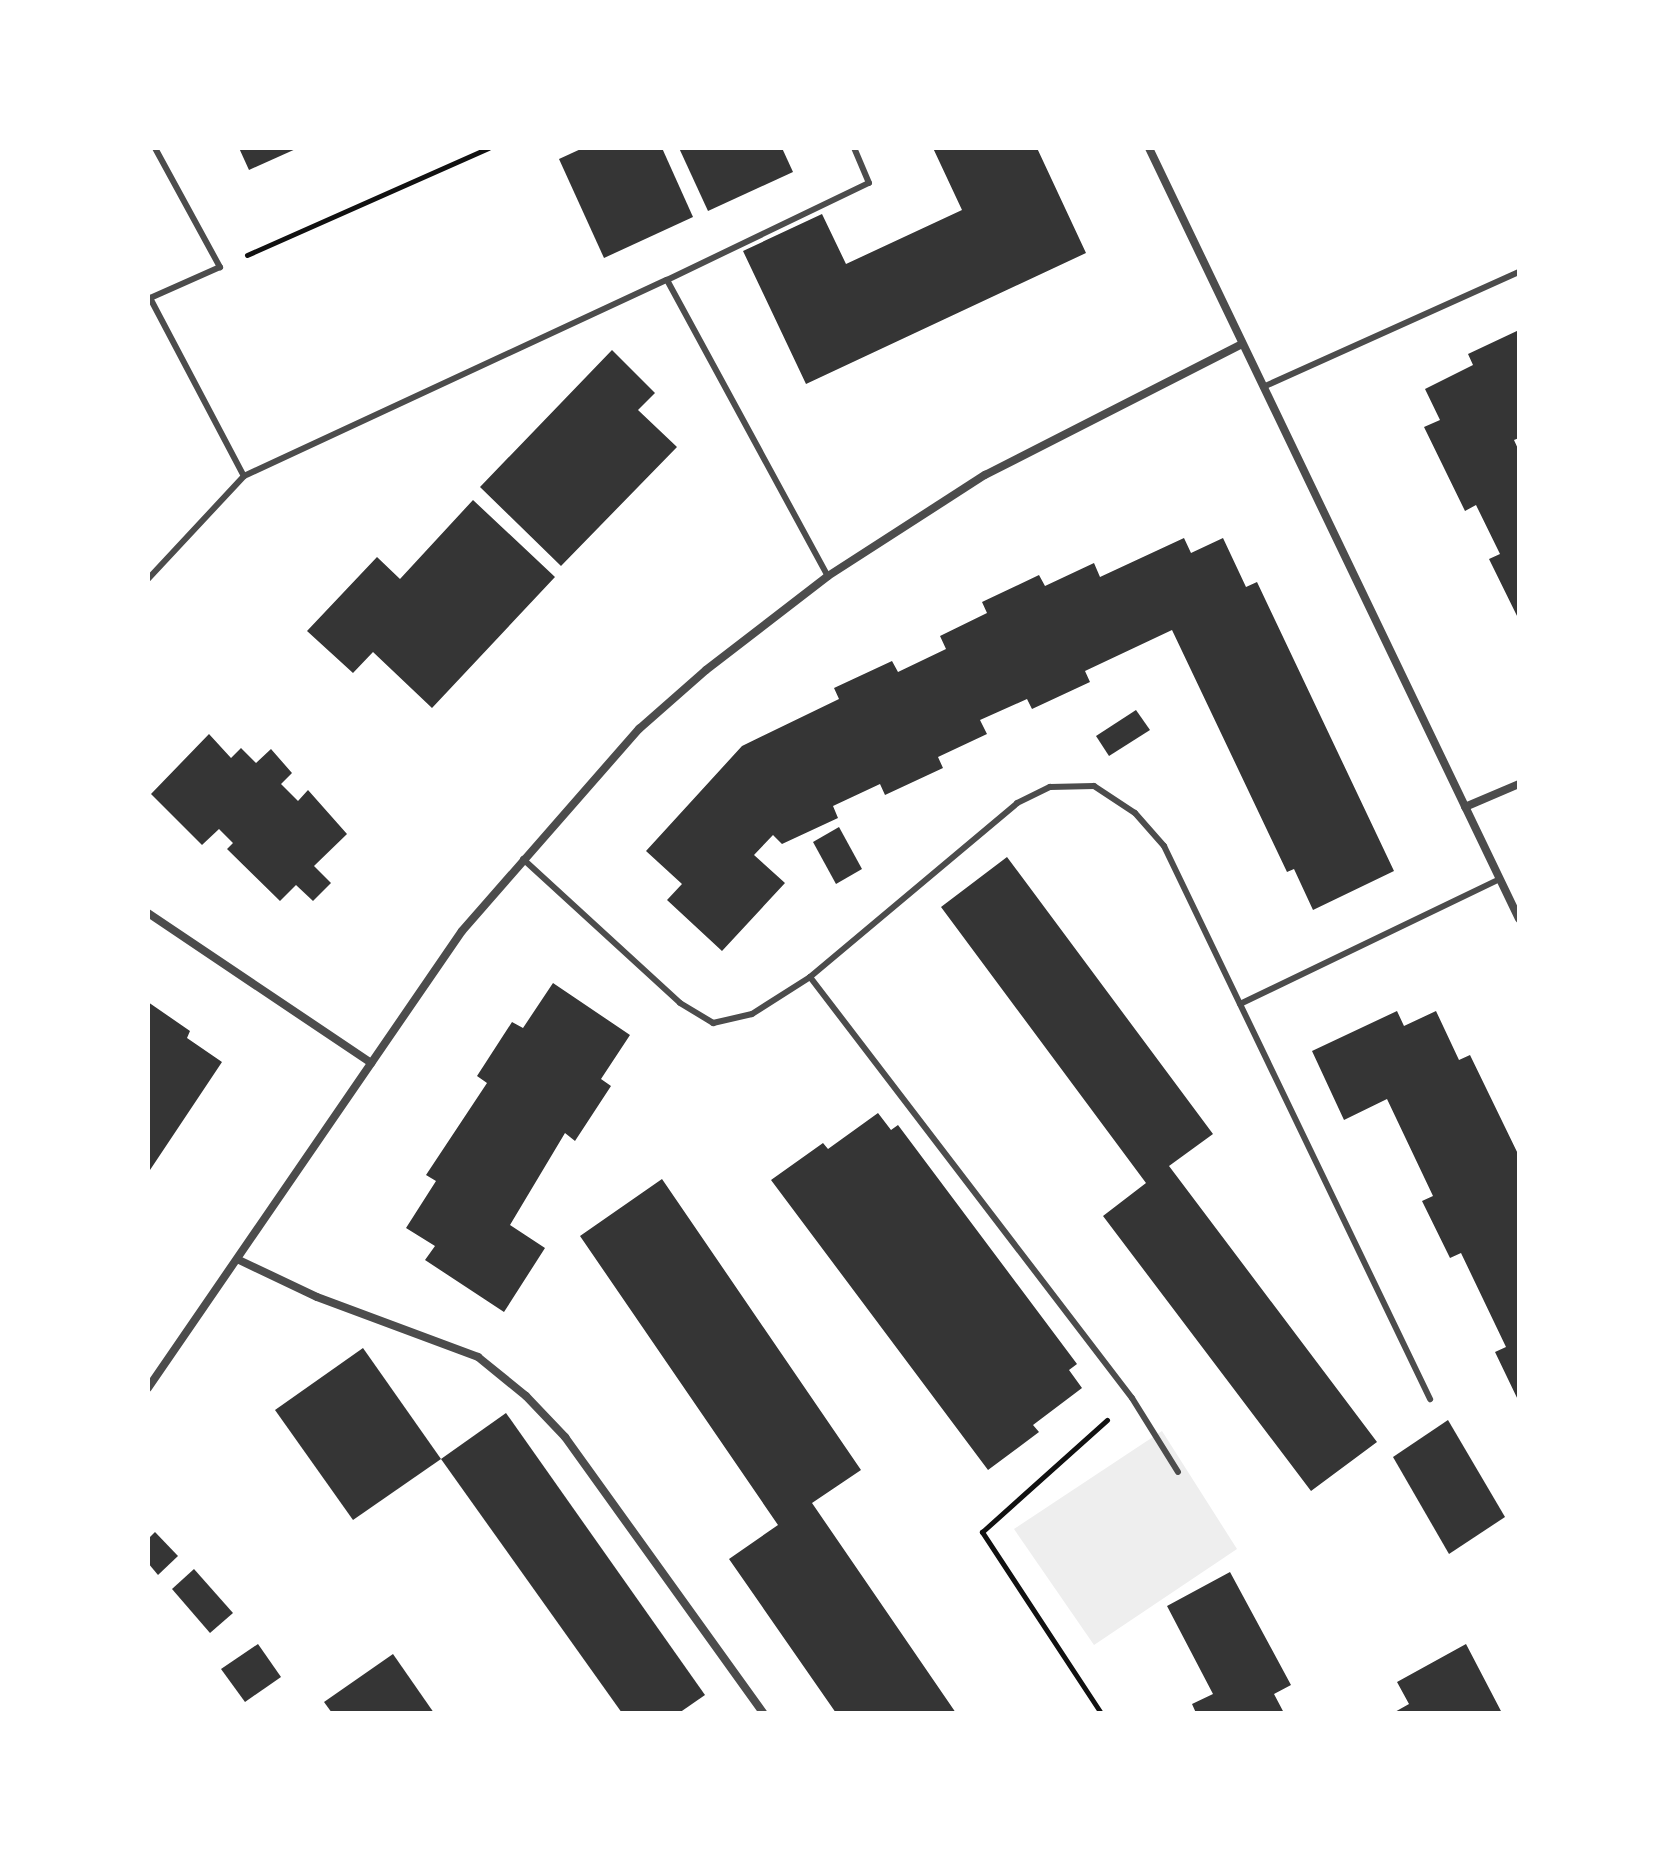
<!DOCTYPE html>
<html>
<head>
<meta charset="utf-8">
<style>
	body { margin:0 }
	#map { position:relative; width:1667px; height:1861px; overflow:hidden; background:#fff; font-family:"Varela Round",sans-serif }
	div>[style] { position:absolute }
	.green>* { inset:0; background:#eee }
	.building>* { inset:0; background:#353535 }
	.path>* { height:5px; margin:-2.5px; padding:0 2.5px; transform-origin:2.5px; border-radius:2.5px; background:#111 }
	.service>* { height:6px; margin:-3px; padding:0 3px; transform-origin:3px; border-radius:3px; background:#4c4c4c }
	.minor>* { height:8px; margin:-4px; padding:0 4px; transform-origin:4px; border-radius:4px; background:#4c4c4c }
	span { translate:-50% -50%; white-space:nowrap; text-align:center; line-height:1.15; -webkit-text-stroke:7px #fff; paint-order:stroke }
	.frame { position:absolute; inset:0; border:150px solid #fff; pointer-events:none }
</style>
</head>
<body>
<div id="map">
	<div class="green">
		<i style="clip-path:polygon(1162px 1431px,1237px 1549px,1094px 1645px,1014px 1529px)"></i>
	</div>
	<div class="building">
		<i style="clip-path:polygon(239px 148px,298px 148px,249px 170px)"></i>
		<i style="clip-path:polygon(583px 148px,662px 148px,693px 217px,604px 258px,559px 159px)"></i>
		<i style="clip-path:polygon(679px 148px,782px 148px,793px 172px,708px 211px)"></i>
		<i style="clip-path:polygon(933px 148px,1037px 148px,1086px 253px,806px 384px,743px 251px,822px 214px,846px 264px,962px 210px)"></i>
		<i style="clip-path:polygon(1519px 330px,1519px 438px,1514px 440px,1519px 451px,1519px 620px,1489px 559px,1500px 554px,1476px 505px,1465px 511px,1424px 427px,1440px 420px,1425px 389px,1473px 365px,1468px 354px)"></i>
		<i style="clip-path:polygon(612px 350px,655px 393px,638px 410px,677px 447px,561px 566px,480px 487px)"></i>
		<i style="clip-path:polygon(473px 500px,555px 577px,432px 708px,373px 652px,353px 673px,307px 631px,377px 557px,400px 579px)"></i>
		<i style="clip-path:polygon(1184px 538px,1191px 553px,1223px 538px,1246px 587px,1257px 582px,1394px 871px,1313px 910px,1294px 869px,1287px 872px,1172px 630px,1085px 671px,1090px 682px,1032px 709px,1027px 699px,980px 720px,987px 734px,938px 757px,943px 768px,885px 795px,880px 784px,833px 806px,838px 818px,782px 844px,773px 835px,754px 855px,785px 883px,722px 951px,667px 900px,682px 884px,646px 851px,742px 746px,839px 699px,834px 688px,892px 661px,898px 672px,946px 649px,940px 636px,987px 613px,982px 602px,1039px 575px,1045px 586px,1094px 563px,1100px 577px)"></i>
		<i style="clip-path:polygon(1136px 710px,1150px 730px,1109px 756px,1096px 736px)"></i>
		<i style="clip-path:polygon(209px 734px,231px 758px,241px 748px,256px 763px,271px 749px,292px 773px,281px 784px,298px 801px,308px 790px,347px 834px,314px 866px,331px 883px,313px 901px,296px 885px,280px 901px,227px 849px,233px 843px,219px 829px,202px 845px,151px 794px)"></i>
		<i style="clip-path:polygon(839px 827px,862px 869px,836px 884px,813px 842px)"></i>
		<i style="clip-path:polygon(1007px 857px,1213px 1134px,1169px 1166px,1377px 1442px,1311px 1491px,1103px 1216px,1146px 1183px,941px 907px)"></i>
		<i style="clip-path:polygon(553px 983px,630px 1035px,601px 1079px,611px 1086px,575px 1141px,565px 1133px,510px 1225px,545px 1248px,504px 1312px,425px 1260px,435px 1246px,406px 1228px,436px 1181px,426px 1175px,487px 1083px,477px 1076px,512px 1022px,523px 1028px)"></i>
		<i style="clip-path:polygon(148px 1002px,190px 1031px,187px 1038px,222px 1062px,148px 1173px)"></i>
		<i style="clip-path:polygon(1397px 1011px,1404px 1026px,1436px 1011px,1459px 1060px,1470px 1055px,1519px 1156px,1519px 1402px,1495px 1352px,1506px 1347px,1461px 1253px,1450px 1258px,1422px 1201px,1433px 1196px,1387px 1099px,1344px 1120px,1312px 1051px)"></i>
		<i style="clip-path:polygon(878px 1113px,891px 1130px,898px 1125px,1077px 1364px,1069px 1370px,1082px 1388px,1033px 1425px,1039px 1432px,988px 1470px,771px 1180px,823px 1143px,828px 1149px)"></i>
		<i style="clip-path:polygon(662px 1179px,861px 1470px,812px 1503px,956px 1713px,836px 1713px,729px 1559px,778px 1525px,580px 1236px)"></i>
		<i style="clip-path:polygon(363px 1348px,441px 1459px,353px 1520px,275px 1410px)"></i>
		<i style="clip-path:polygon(506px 1413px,705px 1695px,679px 1713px,622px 1713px,441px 1459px)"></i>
		<i style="clip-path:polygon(1448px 1420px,1505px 1517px,1449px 1554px,1393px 1457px)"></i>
		<i style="clip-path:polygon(155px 1532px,178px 1556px,158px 1575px,148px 1563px,148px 1539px)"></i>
		<i style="clip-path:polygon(194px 1569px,233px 1613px,210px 1633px,172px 1589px)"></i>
		<i style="clip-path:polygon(1230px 1572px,1291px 1685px,1274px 1694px,1284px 1713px,1196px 1713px,1192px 1704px,1213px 1694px,1167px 1606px)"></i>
		<i style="clip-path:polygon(258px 1644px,281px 1677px,245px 1702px,221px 1669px)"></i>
		<i style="clip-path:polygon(1466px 1644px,1502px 1713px,1393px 1713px,1409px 1704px,1397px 1682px)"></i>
		<i style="clip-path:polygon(393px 1654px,434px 1713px,332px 1713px,324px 1702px)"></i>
	</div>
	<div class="path">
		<i style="left:247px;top:255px;width:264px;rotate:-23.9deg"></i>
		<i style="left:1101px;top:1713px;width:217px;rotate:-123.3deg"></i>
		<i style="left:982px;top:1532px;width:168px;rotate:-41.9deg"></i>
	</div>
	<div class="service">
		<i style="left:155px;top:148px;width:136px;rotate:61.4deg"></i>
		<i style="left:220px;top:267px;width:77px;rotate:156.1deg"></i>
		<i style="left:150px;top:298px;width:201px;rotate:62.2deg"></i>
		<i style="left:667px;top:280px;width:224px;rotate:-25.7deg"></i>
		<i style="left:869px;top:183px;width:38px;rotate:-113deg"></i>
		<i style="left:1263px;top:387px;width:281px;rotate:-24.2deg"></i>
		<i style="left:148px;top:579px;width:141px;rotate:-47deg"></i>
		<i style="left:244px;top:476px;width:466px;rotate:-24.9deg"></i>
		<i style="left:667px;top:280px;width:337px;rotate:61.5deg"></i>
		<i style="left:523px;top:859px;width:213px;rotate:42.5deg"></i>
		<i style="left:680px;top:1003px;width:39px;rotate:31deg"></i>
		<i style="left:713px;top:1023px;width:40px;rotate:-13deg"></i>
		<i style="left:752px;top:1014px;width:69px;rotate:-32.5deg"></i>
		<i style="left:810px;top:977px;width:270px;rotate:-40deg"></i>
		<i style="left:1017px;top:803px;width:37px;rotate:-26deg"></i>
		<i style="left:1050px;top:787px;width:44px;rotate:-1.3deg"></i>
		<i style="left:1094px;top:786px;width:49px;rotate:33.4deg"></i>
		<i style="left:1135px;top:813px;width:44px;rotate:48.7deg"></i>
		<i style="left:1164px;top:846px;width:614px;rotate:64.31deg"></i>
		<i style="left:810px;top:977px;width:530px;rotate:52.59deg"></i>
		<i style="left:1132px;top:1398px;width:87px;rotate:58.1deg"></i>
		<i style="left:1240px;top:1004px;width:288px;rotate:-25.7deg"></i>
	</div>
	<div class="minor">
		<i style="left:1149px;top:148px;width:855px;rotate:64.36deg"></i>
		<i style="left:1465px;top:807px;width:59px;rotate:-23.1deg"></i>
		<i style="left:148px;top:913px;width:269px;rotate:33.9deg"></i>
		<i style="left:239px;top:1260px;width:86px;rotate:25.4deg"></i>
		<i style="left:317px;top:1297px;width:172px;rotate:20.4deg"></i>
		<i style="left:478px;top:1357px;width:62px;rotate:39.1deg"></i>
		<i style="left:526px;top:1396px;width:57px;rotate:46.4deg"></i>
		<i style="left:565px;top:1437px;width:340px;rotate:54.3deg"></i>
		<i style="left:148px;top:1388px;width:554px;rotate:-55.51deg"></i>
		<i style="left:462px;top:931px;width:269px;rotate:-48.8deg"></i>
		<i style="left:639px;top:729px;width:89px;rotate:-41.4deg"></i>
		<i style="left:706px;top:670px;width:154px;rotate:-37.6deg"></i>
		<i style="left:828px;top:576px;width:187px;rotate:-32.8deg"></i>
		<i style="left:985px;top:475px;width:286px;rotate:-27deg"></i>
	</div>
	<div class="frame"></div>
</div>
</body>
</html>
